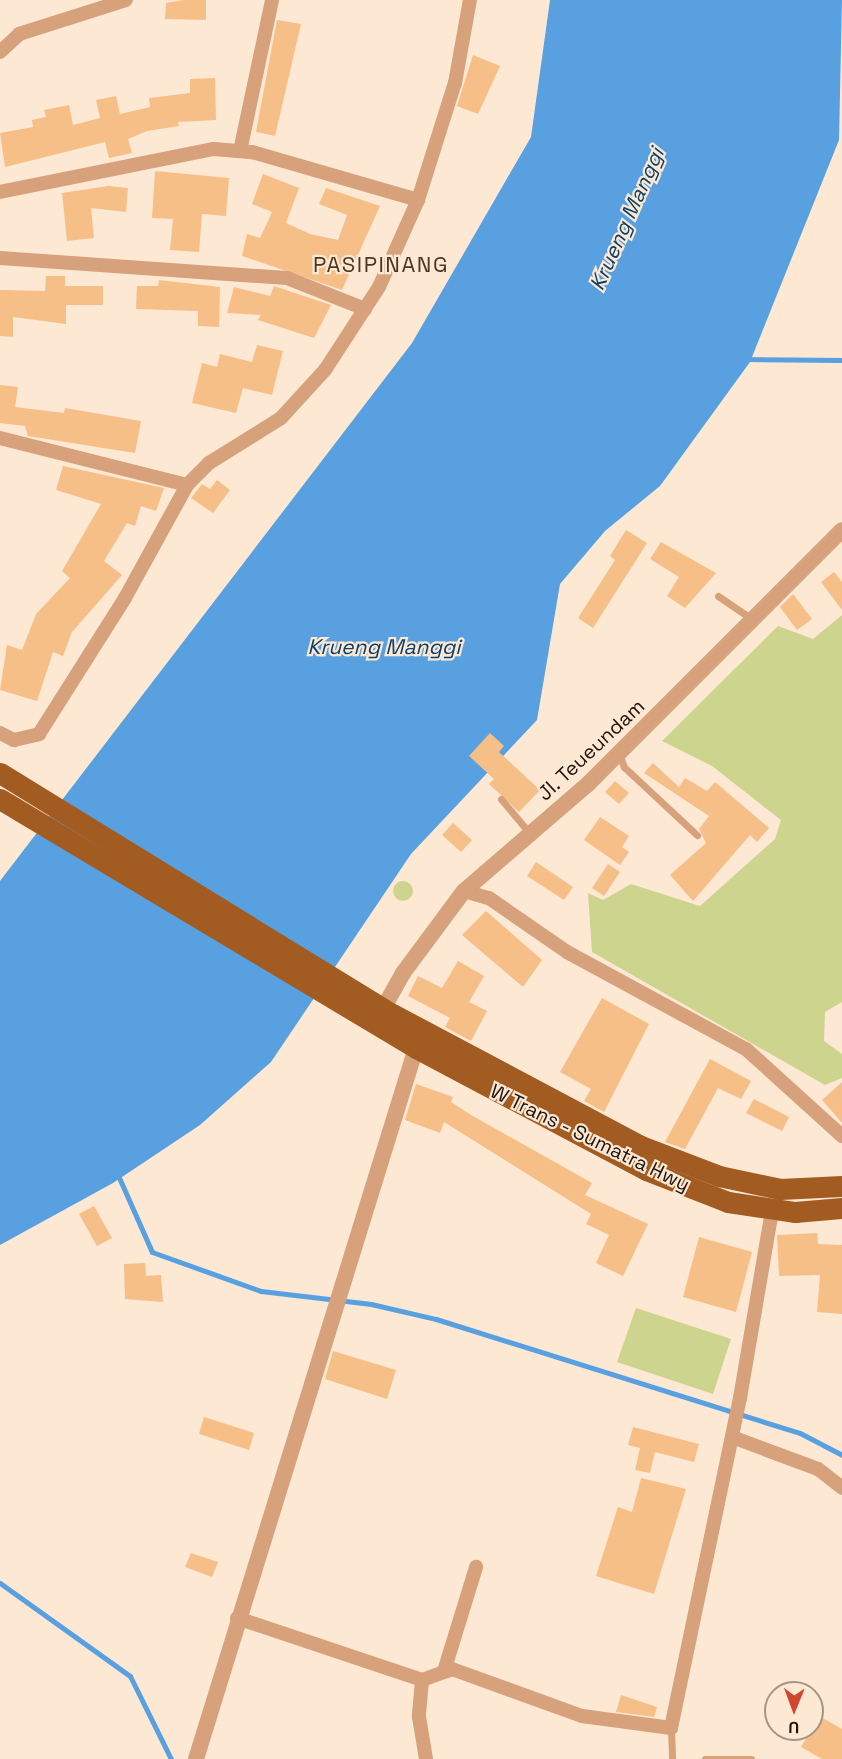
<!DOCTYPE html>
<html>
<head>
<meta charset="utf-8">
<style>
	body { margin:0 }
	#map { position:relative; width:842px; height:1759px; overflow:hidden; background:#fde8d4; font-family:"Space Grotesk",sans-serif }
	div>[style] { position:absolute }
	.green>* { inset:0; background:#ccd48e }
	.round { border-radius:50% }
	.water>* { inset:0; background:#58a0e0 }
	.stream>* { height:5px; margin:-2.5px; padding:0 2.5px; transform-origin:2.5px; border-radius:2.5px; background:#58a0e0 }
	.building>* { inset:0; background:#f7bf88 }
	.service>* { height:7px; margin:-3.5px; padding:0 3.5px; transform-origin:3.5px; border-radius:3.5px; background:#d6a17b }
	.minor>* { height:14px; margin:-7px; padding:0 7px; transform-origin:7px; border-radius:7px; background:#d6a17b }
	.tertiary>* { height:16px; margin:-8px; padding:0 8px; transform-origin:8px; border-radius:8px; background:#d6a17b }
	.trunk>* { height:21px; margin:-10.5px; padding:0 10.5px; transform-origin:10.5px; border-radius:10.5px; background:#a25c22 }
	span { translate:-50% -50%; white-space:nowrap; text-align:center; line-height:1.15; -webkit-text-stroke:4.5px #fde8d4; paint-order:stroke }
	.street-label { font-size:20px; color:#1e150c }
	.water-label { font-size:21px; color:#09416b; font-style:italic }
	.quarter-label { font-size:22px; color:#4b3621; letter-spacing:1.5px }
	.north { position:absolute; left:764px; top:1681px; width:60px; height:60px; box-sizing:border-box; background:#fde8d4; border:2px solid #a49484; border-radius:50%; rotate:181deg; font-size:16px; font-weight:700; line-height:24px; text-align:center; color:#1e150c }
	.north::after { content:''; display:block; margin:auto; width:21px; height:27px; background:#d1462d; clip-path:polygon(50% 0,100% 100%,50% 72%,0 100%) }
</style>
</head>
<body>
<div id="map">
	<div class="green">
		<i style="clip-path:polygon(842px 615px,842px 1002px,825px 1012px,824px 1041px,842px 1054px,842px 1078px,825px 1085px,592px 952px,588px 893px,603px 900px,631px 884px,700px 906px,775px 839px,781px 820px,712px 766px,662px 741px,778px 626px,813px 639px)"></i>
		<i class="round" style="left:393px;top:881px;width:20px;height:20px"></i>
		<i style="clip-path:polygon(636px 1308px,731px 1339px,713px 1394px,617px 1362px)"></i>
	</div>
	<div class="water">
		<i style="clip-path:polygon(550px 0,842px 0,839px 140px,750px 362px,660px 486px,605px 531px,560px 584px,537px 720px,411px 854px,271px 1062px,200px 1125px,113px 1183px,0 1245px,0 881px,412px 343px,531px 137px)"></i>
	</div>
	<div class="stream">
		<i style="left:745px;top:359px;width:97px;rotate:0.6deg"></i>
		<i style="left:117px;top:1173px;width:86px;rotate:66.1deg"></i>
		<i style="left:152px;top:1252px;width:116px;rotate:19.7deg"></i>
		<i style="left:261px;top:1291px;width:111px;rotate:6.7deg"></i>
		<i style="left:371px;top:1304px;width:67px;rotate:13deg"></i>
		<i style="left:436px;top:1319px;width:381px;rotate:17.4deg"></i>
		<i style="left:800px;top:1433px;width:47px;rotate:27.6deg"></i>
		<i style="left:0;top:1583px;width:160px;rotate:35.6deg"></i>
		<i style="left:130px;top:1676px;width:93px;rotate:63.7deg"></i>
	</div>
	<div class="building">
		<i style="clip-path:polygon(184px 0,206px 0,206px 20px,165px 19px,166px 3px)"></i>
		<i style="clip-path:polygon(277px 20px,301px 24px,275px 136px,256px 132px)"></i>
		<i style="clip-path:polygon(473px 55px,500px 66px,478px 114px,457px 106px)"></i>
		<i style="clip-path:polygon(215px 78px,216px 120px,178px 122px,179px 126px,147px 131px,128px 139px,132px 153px,109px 158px,105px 142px,5px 167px,0 133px,33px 127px,32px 120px,46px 117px,44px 110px,69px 105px,73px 125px,100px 118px,96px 100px,116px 96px,120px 114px,150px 107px,149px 98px,190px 93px,190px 79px)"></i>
		<i style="clip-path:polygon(155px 171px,229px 178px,226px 216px,202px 214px,199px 252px,170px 250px,173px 219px,152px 218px)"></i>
		<i style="clip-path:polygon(263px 174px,299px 188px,286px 223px,310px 234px,338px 240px,347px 215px,319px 204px,326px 188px,380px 206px,342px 290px,242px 256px,247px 234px,260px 238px,272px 212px,252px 204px)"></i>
		<i style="clip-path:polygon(109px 186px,128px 188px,126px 212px,91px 208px,94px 238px,67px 241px,62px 193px)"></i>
		<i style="clip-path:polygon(46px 276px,65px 276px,65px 286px,103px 286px,103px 305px,66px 305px,66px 324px,13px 317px,13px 337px,0 336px,0 290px,45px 291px)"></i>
		<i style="clip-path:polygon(159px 280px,220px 287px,219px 327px,198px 326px,198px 311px,136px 309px,137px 286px,158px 286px)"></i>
		<i style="clip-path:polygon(274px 286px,331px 305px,314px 338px,258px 320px,261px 315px,227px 313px,234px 287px,270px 296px)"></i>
		<i style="clip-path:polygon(257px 345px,283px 351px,272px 395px,243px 388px,236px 413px,192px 403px,202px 363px,217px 367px,220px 354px,252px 362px)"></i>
		<i style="clip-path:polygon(0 385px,18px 387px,15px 407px,64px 413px,65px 408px,141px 421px,135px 453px,28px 436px,25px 426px,0 423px)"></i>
		<i style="clip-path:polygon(63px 466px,164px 488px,156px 511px,141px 506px,135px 526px,127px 523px,104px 561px,122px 575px,72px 632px,63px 656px,53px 652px,37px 701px,0 690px,7px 645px,22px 650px,36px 614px,70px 578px,62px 571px,101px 504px,56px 490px)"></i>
		<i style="clip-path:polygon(217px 480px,230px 490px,213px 513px,191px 498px,202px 484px,210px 489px)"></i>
		<i style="clip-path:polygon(626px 530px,647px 543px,593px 628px,578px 618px,615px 560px,610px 556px)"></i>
		<i style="clip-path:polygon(661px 542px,716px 573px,685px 608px,667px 596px,679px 577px,650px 559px)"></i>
		<i style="clip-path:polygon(834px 572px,842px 582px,842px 610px,821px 582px)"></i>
		<i style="clip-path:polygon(793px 594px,812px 619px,797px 630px,780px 607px)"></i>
		<i style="clip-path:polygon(490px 733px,504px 746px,499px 752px,540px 790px,519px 812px,489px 784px,494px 779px,469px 756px)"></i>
		<i style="clip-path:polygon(653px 763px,679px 787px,685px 778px,707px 791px,715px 782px,769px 828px,757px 842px,750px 835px,693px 901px,670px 875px,706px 843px,699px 829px,709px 816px,644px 773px)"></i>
		<i style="clip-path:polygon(615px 781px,629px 793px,619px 804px,605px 792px)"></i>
		<i style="clip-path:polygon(600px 817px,629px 836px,622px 847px,629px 852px,620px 865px,584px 840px)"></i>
		<i style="clip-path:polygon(453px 823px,472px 840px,461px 852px,442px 835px)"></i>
		<i style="clip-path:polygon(536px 862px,573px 887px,564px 900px,527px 876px)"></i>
		<i style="clip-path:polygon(608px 864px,620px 872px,604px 896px,592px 888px)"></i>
		<i style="clip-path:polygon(486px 911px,542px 960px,523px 987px,462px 935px)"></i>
		<i style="clip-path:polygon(458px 961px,484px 976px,469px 1002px,487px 1011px,471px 1041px,445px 1027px,450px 1018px,408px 996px,418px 976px,442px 988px)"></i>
		<i style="clip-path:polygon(602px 998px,649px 1024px,604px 1112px,584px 1101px,591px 1089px,560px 1072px)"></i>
		<i style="clip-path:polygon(710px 1059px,751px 1081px,741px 1099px,718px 1088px,685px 1149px,665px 1142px)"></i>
		<i style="clip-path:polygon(842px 1082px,842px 1123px,822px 1100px)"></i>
		<i style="clip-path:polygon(416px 1084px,453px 1097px,451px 1102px,471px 1115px,592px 1183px,585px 1195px,648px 1224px,623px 1276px,596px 1263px,609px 1235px,586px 1224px,591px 1214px,444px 1122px,440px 1133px,405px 1120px)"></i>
		<i style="clip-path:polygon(754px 1099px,789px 1117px,782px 1131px,746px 1113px)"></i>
		<i style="clip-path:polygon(94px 1206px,112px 1238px,97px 1246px,79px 1214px)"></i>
		<i style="clip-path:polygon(817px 1233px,818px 1244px,842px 1245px,842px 1314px,817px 1312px,820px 1275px,779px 1276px,777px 1235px)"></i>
		<i style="clip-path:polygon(699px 1237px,752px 1252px,736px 1312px,683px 1297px)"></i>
		<i style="clip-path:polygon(145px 1263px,146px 1276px,161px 1275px,163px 1302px,125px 1299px,124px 1264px)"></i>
		<i style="clip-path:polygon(333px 1351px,396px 1370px,387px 1399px,325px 1379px)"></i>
		<i style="clip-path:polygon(204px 1417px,254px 1433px,249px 1450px,199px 1434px)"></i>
		<i style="clip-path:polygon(633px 1427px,699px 1444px,694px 1462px,655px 1452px,650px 1473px,635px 1470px,640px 1448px,628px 1445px)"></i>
		<i style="clip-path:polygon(641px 1478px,686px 1489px,654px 1594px,596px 1576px,618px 1507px,632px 1512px)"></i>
		<i style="clip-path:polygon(191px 1553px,218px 1562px,212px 1577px,185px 1567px)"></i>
		<i style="clip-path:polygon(621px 1695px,657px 1707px,654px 1717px,616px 1712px)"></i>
		<i style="clip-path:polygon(819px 1716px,842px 1729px,842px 1759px,822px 1759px,801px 1747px)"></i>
	</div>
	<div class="service">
		<i style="left:718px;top:596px;width:41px;rotate:34.1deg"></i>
		<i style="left:619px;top:754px;width:14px;rotate:69deg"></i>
		<i style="left:624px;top:767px;width:100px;rotate:43deg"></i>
		<i style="left:501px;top:799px;width:40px;rotate:50deg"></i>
		<i style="left:527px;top:830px;width:5px;rotate:112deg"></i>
		<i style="left:671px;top:1728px;width:31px;rotate:88deg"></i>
		<i style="left:705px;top:1759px;width:46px"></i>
	</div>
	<div class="minor">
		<i style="left:0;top:52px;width:26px;rotate:-43deg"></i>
		<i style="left:19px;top:34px;width:112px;rotate:-17.6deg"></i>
		<i style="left:240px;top:151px;width:154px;rotate:-78deg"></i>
		<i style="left:0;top:192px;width:218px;rotate:-11.4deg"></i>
		<i style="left:214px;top:149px;width:38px;rotate:5deg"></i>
		<i style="left:252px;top:152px;width:173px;rotate:16.1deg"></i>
		<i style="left:0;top:258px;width:288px;rotate:4deg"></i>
		<i style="left:287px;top:278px;width:84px;rotate:21.7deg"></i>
		<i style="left:0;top:438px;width:193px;rotate:14.1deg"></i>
		<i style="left:0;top:733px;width:16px;rotate:27deg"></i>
		<i style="left:14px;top:740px;width:26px;rotate:-13deg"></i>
		<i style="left:39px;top:734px;width:161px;rotate:-57.7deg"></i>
		<i style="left:125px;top:598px;width:129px;rotate:-61.2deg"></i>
		<i style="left:187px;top:485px;width:31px;rotate:-45deg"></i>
		<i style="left:209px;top:463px;width:85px;rotate:-32deg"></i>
		<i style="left:281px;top:418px;width:65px;rotate:-47.5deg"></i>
		<i style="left:325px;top:370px;width:99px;rotate:-57deg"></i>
		<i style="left:379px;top:287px;width:95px;rotate:-65.9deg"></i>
		<i style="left:418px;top:200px;width:123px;rotate:-72.5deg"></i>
		<i style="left:455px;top:83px;width:84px;rotate:-79.8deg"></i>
		<i style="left:464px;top:891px;width:26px;rotate:16deg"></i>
		<i style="left:489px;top:898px;width:95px;rotate:34.7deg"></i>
		<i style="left:567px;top:952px;width:204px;rotate:28.5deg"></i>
		<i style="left:746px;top:1049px;width:130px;rotate:42.2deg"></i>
		<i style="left:732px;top:1437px;width:92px;rotate:20.4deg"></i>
		<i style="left:818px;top:1469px;width:31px;rotate:38deg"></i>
		<i style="left:237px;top:1618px;width:195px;rotate:18.5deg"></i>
		<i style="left:422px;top:1680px;width:37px;rotate:95deg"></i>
		<i style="left:419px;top:1717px;width:43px;rotate:80.5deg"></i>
		<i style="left:445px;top:1668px;width:106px;rotate:-72.9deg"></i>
		<i style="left:422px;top:1680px;width:32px;rotate:-20deg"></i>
		<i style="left:452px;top:1669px;width:138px;rotate:19.9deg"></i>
		<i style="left:582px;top:1716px;width:90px;rotate:7.7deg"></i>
		<i style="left:671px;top:1728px;width:337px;rotate:-78.2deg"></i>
		<i style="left:740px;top:1398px;width:190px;rotate:-80.3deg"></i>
	</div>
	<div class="tertiary">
		<i style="left:383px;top:1009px;width:41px;rotate:-60.9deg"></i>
		<i style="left:403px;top:973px;width:102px;rotate:-53.4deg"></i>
		<i style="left:464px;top:891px;width:164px;rotate:-40.8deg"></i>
		<i style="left:588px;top:784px;width:359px;rotate:-45deg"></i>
		<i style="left:196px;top:1759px;width:744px;rotate:-72.81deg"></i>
	</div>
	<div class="trunk">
		<i style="left:0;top:773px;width:450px;rotate:31.6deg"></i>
		<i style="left:383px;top:1009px;width:292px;rotate:28deg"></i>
		<i style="left:641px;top:1146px;width:84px;rotate:21deg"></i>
		<i style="left:719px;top:1176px;width:62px;rotate:12deg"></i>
		<i style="left:780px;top:1189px;width:62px;rotate:-2.8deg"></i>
		<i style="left:0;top:799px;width:485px;rotate:30.9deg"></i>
		<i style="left:416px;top:1048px;width:260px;rotate:27.9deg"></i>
		<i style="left:646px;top:1170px;width:88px;rotate:21.3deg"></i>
		<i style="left:728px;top:1202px;width:68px;rotate:8.5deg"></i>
		<i style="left:795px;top:1212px;width:47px;rotate:-4.9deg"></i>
	</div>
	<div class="street-label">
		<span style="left:591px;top:750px;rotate:-43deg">JI. Teueundam</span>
		<span style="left:590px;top:1138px;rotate:26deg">W Trans - Sumatra Hwy</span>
	</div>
	<div class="water-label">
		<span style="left:627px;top:219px;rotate:-66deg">Krueng Manggi</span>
		<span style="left:384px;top:647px">Krueng Manggi</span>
	</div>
	<div class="quarter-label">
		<span style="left:381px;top:265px">PASIPINANG</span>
	</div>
	<div class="north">U</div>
</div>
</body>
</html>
